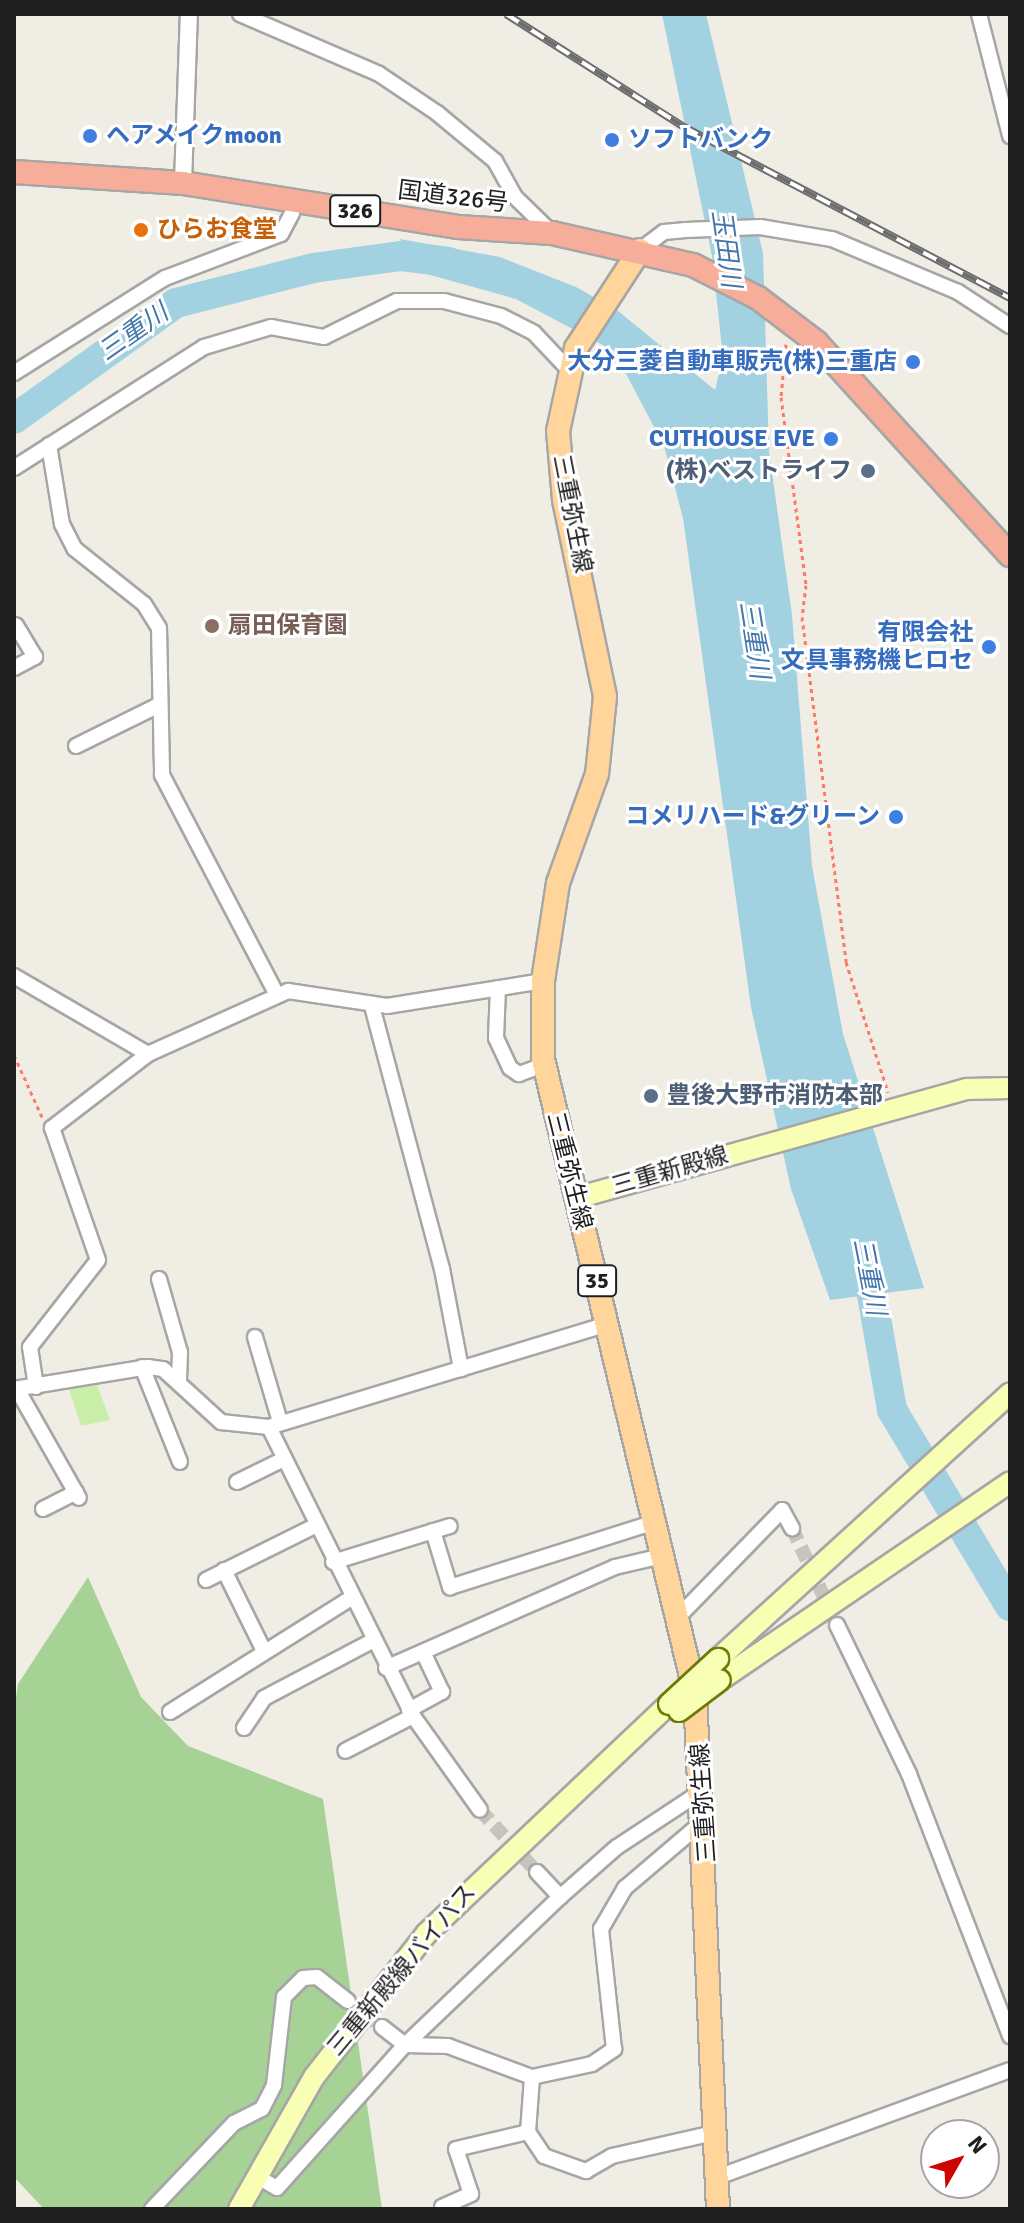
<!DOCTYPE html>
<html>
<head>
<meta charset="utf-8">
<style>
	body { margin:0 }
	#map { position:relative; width:1024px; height:2223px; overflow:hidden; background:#f0ede4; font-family:Signika,"Noto Sans JP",sans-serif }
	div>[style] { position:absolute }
	.grass>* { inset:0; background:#c8eea7 }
	.forest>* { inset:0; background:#a7d296 }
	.water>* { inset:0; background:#a2d1e1 }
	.river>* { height:30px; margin:-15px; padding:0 15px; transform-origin:15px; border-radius:15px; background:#a2d1e1 }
	.minor-tunnel>* { height:14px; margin-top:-7px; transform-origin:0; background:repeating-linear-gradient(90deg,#c6c4bd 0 14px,transparent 0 21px) }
	.path>* { height:3px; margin-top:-1.5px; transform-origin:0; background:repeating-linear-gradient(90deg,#ff7967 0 4px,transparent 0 8px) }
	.roads { filter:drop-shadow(2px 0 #a6a6a6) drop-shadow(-2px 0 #a6a6a6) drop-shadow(0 2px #a6a6a6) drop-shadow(0 -2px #a6a6a6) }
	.minor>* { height:14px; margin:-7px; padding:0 7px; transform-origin:7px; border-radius:7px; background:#fff }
	.tertiary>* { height:16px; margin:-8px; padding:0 8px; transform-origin:8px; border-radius:8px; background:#fff }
	.secondary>* { height:20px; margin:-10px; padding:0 10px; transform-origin:10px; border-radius:10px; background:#f9feb5 }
	.primary>* { height:22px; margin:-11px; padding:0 11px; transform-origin:11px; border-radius:11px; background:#ffd59b }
	.trunk>* { height:22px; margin:-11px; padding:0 11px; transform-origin:11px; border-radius:11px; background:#f6ae9a }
	.rail>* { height:8px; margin-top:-4px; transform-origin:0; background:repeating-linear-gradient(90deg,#fff 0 15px,#6d6d6d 0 30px); box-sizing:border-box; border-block:2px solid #6d6d6d }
	.bridges { filter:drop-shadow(2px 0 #6c7c00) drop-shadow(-2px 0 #6c7c00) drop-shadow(0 2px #6c7c00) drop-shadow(0 -2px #6c7c00) }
	.secondary-bridge>* { height:20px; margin:-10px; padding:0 10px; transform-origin:10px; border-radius:10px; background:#f9feb5 }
	.dots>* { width:22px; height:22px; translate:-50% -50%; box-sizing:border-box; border:4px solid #fff; border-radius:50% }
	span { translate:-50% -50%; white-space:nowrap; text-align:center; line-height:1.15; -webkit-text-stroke:6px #fff; paint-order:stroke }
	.shield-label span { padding:2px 6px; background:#fff; border:2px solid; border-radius:6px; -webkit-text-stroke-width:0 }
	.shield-label { font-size:22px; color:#1f1f1f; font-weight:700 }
	.shop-label { font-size:24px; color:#366cbe; font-weight:700 }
	.left { translate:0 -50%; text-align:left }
	.right { translate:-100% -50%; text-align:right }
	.street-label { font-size:24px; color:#1f1f1f }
	.food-label { font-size:24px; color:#c56008; font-weight:700 }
	.service-label { font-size:24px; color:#4e5e75; font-weight:700 }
	.education-label { font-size:24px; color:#785e54; font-weight:700 }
	.water-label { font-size:26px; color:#4276ad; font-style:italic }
	.frame { position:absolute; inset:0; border:16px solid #1f1f1f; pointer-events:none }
	.north { position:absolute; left:920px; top:2119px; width:80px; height:80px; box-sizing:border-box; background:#fff; border:2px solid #a5a5a5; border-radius:50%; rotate:51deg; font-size:22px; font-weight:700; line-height:32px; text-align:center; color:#1f1f1f }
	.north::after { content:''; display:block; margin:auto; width:28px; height:36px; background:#ce0400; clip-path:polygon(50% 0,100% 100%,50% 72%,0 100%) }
</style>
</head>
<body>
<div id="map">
	<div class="grass">
		<i style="clip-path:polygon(97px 1385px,110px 1420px,81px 1426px,69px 1389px)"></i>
	</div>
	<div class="forest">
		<i style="clip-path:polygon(88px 1577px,141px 1697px,188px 1746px,323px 1799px,382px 2209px,44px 2209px,14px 2177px,14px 1711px,18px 1684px)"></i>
	</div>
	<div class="water">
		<i style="clip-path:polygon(662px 14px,706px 14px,763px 253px,769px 451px,792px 615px,812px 866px,843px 1034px,924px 1288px,830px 1300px,791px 1189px,751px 1007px,683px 518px,664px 446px,614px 351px,516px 299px,416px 271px,400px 239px,500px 257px,576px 287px,618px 311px,715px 390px,723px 358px,712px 256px)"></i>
	</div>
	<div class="river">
		<i style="left:14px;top:419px;width:199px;rotate:-35.6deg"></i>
		<i style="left:176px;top:303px;width:141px;rotate:-14.3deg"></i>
		<i style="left:313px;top:268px;width:89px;rotate:-7.8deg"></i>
		<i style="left:401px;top:256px;width:48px;rotate:7.1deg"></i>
		<i style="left:865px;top:1255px;width:157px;rotate:80.1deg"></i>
		<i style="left:892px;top:1410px;width:229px;rotate:59deg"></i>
	</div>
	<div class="minor-tunnel">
		<i style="left:792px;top:1528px;width:107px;rotate:65.1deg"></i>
		<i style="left:480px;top:1810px;width:84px;rotate:47.4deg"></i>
		<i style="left:348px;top:2001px;width:43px;rotate:37.4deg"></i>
	</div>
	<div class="path">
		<i style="left:786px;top:344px;width:53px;rotate:95.4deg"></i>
		<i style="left:781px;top:397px;width:190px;rotate:82.4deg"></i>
		<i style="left:806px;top:585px;width:32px;rotate:97deg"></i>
		<i style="left:802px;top:617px;width:348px;rotate:82.7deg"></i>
		<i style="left:846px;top:962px;width:137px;rotate:72.1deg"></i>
		<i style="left:14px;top:1055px;width:68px;rotate:65.7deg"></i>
	</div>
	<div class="roads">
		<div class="minor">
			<i style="left:240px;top:14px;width:151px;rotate:23.3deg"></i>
			<i style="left:379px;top:74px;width:70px;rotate:33.9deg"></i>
			<i style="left:437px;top:113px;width:75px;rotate:39.6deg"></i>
			<i style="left:495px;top:161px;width:41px;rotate:60.9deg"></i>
			<i style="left:515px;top:197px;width:52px;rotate:44.2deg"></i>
			<i style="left:979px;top:14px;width:126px;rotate:75.7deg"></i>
			<i style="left:640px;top:250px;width:30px;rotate:-37deg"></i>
			<i style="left:664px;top:232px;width:22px;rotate:-5deg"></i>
			<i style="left:686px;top:230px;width:74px;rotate:-2.3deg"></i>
			<i style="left:760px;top:227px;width:73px;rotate:9.5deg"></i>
			<i style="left:832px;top:239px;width:137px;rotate:22.8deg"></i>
			<i style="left:958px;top:292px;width:62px;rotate:33.2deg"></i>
			<i style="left:14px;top:373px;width:178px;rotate:-32.2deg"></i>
			<i style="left:165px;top:278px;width:124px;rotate:-20.8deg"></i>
			<i style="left:281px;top:234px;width:24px;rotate:-62deg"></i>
			<i style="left:49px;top:445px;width:80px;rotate:80.7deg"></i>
			<i style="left:62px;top:524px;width:28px;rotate:63deg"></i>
			<i style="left:75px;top:549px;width:88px;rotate:38.6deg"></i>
			<i style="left:144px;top:604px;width:28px;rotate:58deg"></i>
			<i style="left:159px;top:628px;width:147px;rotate:88.8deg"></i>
			<i style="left:162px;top:775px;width:248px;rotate:62.4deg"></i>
			<i style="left:14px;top:468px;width:225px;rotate:-32.5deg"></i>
			<i style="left:204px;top:347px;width:70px;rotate:-16.6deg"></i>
			<i style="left:271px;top:327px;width:54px;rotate:10.7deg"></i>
			<i style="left:324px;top:337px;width:81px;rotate:-26.3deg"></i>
			<i style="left:397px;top:301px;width:47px"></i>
			<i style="left:444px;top:301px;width:59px;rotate:14.7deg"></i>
			<i style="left:501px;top:316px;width:37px;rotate:27deg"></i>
			<i style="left:534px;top:333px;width:51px;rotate:46.6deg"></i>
			<i style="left:14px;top:668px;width:24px;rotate:-28deg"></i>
			<i style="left:35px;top:657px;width:37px;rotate:-121deg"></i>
			<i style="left:76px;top:746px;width:90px;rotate:-26.3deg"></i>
			<i style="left:14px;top:976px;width:155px;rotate:30.2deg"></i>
			<i style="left:148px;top:1054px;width:154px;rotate:-24.2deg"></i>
			<i style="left:288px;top:991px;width:100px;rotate:8.6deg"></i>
			<i style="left:387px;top:1006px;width:158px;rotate:-9.1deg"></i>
			<i style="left:498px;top:988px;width:50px;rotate:92.3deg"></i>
			<i style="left:496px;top:1038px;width:33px;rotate:65deg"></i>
			<i style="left:510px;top:1068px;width:11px;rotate:34deg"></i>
			<i style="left:519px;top:1074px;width:27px;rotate:-20deg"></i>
			<i style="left:372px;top:1006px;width:272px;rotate:75.1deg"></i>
			<i style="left:442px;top:1269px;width:102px;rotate:79.2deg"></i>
			<i style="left:159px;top:1279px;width:76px;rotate:74deg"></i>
			<i style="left:180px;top:1352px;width:31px;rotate:92deg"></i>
			<i style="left:255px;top:1337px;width:89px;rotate:73.6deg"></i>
			<i style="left:142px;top:1367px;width:102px;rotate:68.2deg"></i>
			<i style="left:36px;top:1387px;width:40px;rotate:-98.5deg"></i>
			<i style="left:30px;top:1347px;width:110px;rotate:-52deg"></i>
			<i style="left:98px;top:1260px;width:140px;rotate:-109.2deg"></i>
			<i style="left:52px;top:1128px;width:121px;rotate:-37.6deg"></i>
			<i style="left:14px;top:1389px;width:136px;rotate:-9.3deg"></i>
			<i style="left:148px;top:1367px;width:15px;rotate:8deg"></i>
			<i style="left:163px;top:1369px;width:79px;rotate:42.4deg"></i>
			<i style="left:221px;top:1422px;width:48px;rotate:5.9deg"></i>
			<i style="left:269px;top:1427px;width:354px;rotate:-16.9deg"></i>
			<i style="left:17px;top:1389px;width:125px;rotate:60.4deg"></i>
			<i style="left:269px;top:1427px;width:323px;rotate:63.5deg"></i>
			<i style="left:413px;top:1716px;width:76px;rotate:152.8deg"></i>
			<i style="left:237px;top:1482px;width:50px;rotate:-26.1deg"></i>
			<i style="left:43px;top:1509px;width:37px;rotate:-27deg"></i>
			<i style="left:433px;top:1531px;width:59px;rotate:73.1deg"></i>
			<i style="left:450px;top:1587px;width:218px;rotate:-17.6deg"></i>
			<i style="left:333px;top:1562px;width:122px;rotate:-17.1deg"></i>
			<i style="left:224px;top:1570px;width:88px;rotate:63.7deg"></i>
			<i style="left:206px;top:1580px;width:122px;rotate:-26.4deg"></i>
			<i style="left:681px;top:1614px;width:145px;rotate:-45.8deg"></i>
			<i style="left:782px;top:1510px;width:21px;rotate:61deg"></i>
			<i style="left:837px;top:1625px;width:165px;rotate:64.2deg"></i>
			<i style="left:909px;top:1774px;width:281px;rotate:68.9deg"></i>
			<i style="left:386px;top:1668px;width:250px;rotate:-23.8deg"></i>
			<i style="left:615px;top:1567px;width:52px;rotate:-13.2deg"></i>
			<i style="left:409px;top:1710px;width:38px;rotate:-29deg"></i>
			<i style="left:442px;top:1692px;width:44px;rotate:-115.4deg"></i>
			<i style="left:170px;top:1712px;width:214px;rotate:-32.2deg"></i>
			<i style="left:413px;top:1716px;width:115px;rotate:54.5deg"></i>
			<i style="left:244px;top:1728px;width:36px;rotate:-56deg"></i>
			<i style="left:264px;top:1698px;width:122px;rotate:-27.8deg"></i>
			<i style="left:537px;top:1872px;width:34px;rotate:47deg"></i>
			<i style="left:560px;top:1897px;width:76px;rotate:-41.3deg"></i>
			<i style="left:617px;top:1847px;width:102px;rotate:-33.4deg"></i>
			<i style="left:382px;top:2027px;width:29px;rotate:38deg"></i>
			<i style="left:405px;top:2045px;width:43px;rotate:1.3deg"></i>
			<i style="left:448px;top:2046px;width:90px;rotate:20.3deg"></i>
			<i style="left:528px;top:2132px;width:55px;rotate:-85.8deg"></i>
			<i style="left:532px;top:2077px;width:61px;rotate:-12.2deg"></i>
			<i style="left:592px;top:2064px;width:27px;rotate:-34deg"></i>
			<i style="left:614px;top:2049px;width:121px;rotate:-96.2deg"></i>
			<i style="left:601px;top:1929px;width:48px;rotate:-59.7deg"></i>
			<i style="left:625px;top:1888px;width:105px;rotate:-40.4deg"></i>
			<i style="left:256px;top:2176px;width:24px;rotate:30deg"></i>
			<i style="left:277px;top:2188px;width:192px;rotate:-48.2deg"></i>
			<i style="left:405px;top:2045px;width:214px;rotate:-43.7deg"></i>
			<i style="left:715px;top:2178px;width:314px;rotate:-20.1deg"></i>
			<i style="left:442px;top:2207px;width:32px;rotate:-24deg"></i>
			<i style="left:471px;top:2194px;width:47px;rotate:-108.4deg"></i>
			<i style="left:456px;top:2149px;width:74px;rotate:-13.3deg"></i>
			<i style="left:528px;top:2132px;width:29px;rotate:56deg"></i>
			<i style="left:544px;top:2156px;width:45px;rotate:19.7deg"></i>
			<i style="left:586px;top:2171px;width:30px;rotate:-30deg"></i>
			<i style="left:612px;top:2156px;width:105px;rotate:-12.7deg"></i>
			<i style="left:152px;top:2209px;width:119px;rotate:-46.4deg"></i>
			<i style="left:234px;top:2123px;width:31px;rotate:-27deg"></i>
			<i style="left:262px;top:2109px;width:27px;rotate:-63deg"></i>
			<i style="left:274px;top:2085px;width:89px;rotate:-83.5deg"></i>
			<i style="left:284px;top:1997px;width:27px;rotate:-45deg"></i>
			<i style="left:303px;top:1978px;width:14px;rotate:-4deg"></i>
			<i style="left:317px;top:1977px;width:39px;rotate:38deg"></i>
		</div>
		<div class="tertiary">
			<i style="left:183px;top:183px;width:169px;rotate:-88deg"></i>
		</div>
		<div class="secondary">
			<i style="left:576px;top:1198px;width:406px;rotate:-15.6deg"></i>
			<i style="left:967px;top:1089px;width:43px;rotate:-1.3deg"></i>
			<i style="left:718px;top:1659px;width:395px;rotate:-42.3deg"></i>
			<i style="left:720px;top:1680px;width:351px;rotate:-34.3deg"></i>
			<i style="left:239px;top:2209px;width:152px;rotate:-60.4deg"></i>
			<i style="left:314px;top:2077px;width:183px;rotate:-51.9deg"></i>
			<i style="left:427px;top:1933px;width:333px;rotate:-43.4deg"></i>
		</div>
		<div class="primary">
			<i style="left:640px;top:250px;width:117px;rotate:123.1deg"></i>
			<i style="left:576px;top:348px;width:85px;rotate:102.2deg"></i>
			<i style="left:558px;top:431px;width:69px;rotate:85deg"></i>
			<i style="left:564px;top:500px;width:201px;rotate:78.2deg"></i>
			<i style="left:605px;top:697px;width:77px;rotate:95.9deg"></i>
			<i style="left:597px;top:774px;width:116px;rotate:109.7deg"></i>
			<i style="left:558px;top:883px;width:99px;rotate:98.7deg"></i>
			<i style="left:543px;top:981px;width:78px;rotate:90deg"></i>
			<i style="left:543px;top:1059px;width:652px;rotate:76.52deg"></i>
			<i style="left:695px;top:1693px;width:517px;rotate:87.45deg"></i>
		</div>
		<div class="trunk">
			<i style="left:14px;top:172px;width:169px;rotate:3.7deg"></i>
			<i style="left:183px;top:183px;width:278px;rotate:9.1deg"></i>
			<i style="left:458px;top:227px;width:94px;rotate:3.7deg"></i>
			<i style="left:552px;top:233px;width:145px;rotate:12.8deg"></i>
			<i style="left:693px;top:265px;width:73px;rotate:26.9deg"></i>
			<i style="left:758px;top:298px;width:73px;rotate:37.2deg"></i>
			<i style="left:816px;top:342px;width:288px;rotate:47.7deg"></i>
		</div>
	</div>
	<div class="rail">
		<i style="left:506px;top:14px;width:211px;rotate:32.4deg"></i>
		<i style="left:684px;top:127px;width:368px;rotate:27.7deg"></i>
	</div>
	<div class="bridges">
		<div class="secondary-bridge">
			<i style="left:669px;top:1704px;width:67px;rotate:-42.6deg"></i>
			<i style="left:679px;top:1711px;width:51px;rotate:-37.1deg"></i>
		</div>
	</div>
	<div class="dots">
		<i style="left:90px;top:136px;background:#3f7fe0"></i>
		<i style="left:612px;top:140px;background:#3f7fe0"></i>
		<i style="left:141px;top:230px;background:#e8710a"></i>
		<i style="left:913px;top:362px;background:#3f7fe0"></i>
		<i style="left:831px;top:439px;background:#3f7fe0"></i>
		<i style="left:868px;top:471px;background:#5c6f8a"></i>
		<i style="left:212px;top:626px;background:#8d6e63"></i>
		<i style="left:989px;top:647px;background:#3f7fe0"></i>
		<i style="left:896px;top:817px;background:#3f7fe0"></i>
		<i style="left:651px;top:1096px;background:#5c6f8a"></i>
	</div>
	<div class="shield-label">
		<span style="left:355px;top:211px">326</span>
		<span style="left:597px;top:1281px">35</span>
	</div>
	<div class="shop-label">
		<span class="left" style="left:106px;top:136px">ヘアメイクmoon</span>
		<span class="left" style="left:628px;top:140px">ソフトバンク</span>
		<span class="right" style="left:897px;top:362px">大分三菱自動車販売(株)三重店</span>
		<span class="right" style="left:815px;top:439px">CUTHOUSE EVE</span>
		<span class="right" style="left:973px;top:647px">有限会社<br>文具事務機ヒロセ</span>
		<span class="right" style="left:880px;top:817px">コメリハード&amp;グリーン</span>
	</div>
	<div class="street-label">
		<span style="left:453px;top:197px;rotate:7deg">国道326号</span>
		<span style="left:572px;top:514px;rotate:79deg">三重弥生線</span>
		<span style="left:569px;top:1171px;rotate:76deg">三重弥生線</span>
		<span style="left:670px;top:1171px;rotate:-16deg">三重新殿線</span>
		<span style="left:704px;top:1803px;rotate:-94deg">三重弥生線</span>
		<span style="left:402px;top:1970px;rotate:-50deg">三重新殿線バイパス</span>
	</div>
	<div class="food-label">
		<span class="left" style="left:157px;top:230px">ひらお食堂</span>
	</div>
	<div class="service-label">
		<span class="right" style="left:852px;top:471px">(株)ベストライフ</span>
		<span class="left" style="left:667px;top:1096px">豊後大野市消防本部</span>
	</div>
	<div class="education-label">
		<span class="left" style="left:228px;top:626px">扇田保育園</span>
	</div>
	<div class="water-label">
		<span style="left:725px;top:249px;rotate:82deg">玉田川</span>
		<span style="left:134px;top:333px;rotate:-35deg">三重川</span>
		<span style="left:753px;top:640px;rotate:81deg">三重川</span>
		<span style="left:868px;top:1277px;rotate:79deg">三重川</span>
	</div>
	<div class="frame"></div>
	<div class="north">N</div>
</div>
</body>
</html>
